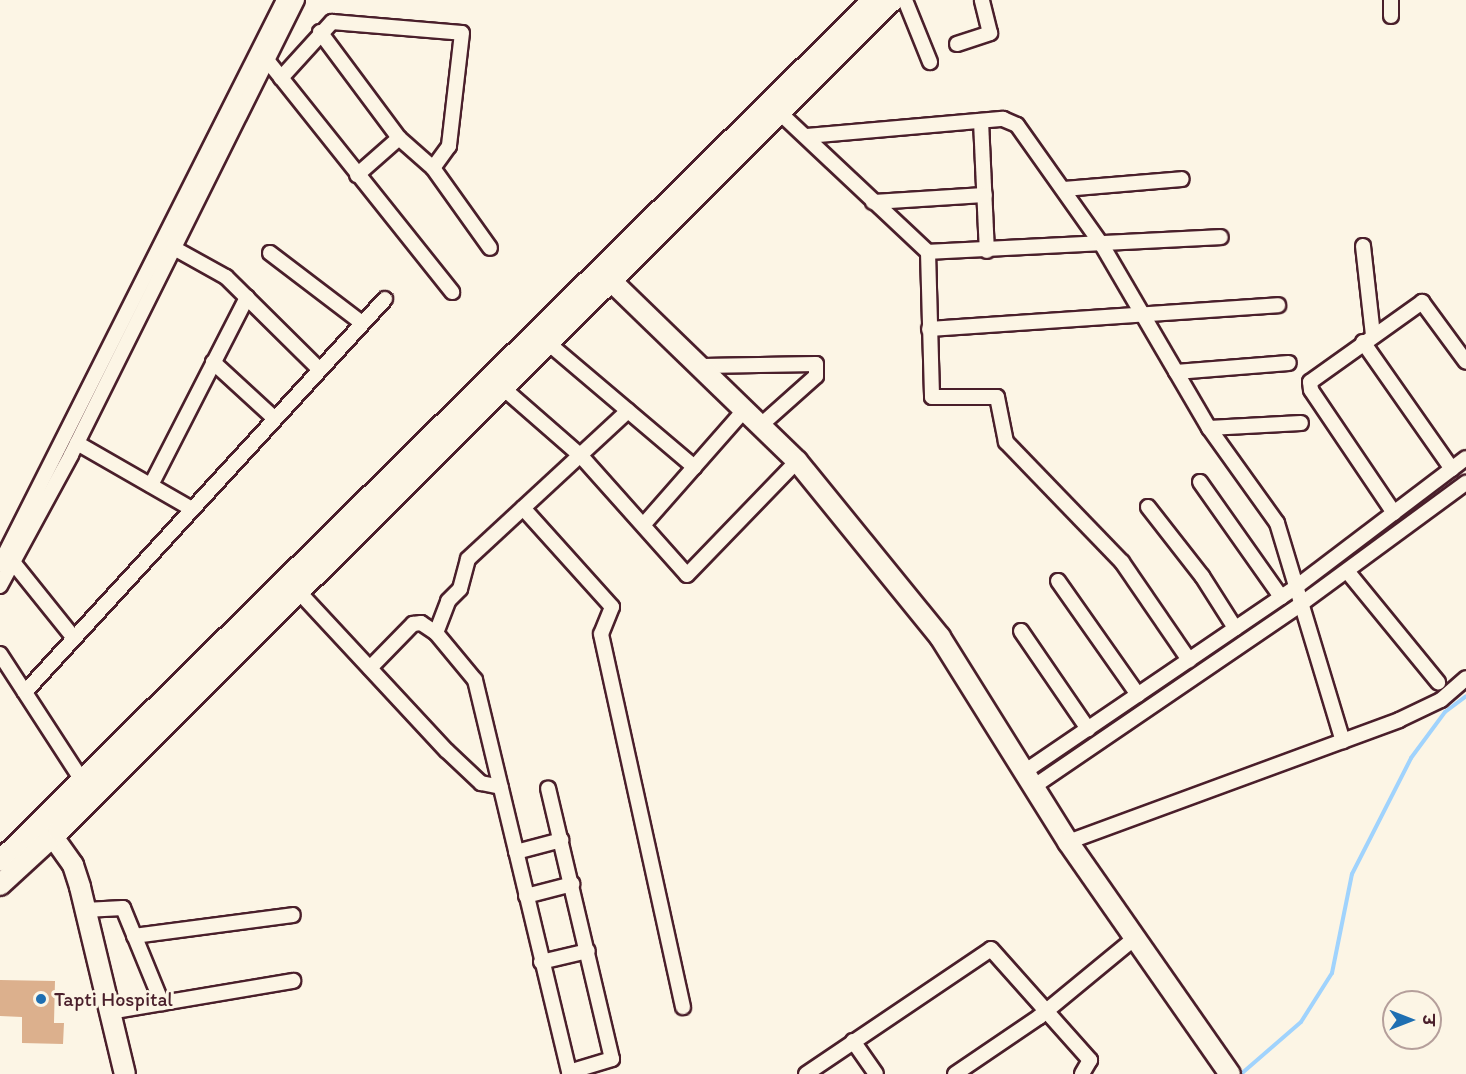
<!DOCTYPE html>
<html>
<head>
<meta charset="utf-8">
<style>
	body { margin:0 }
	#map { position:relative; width:1466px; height:1074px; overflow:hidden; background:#fcf5e5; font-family:Itim,"Playpen Sans Deva",sans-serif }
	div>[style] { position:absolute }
	.stream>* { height:4px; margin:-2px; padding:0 2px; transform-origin:2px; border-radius:2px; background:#a0d3fd }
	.building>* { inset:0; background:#dcb08d }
	.roads { filter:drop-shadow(2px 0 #4a1f2b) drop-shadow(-2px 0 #4a1f2b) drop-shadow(0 2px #4a1f2b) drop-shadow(0 -2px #4a1f2b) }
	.street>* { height:14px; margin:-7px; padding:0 7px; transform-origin:7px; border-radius:7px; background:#fcf5e5 }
	.secondary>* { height:20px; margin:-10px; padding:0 10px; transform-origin:10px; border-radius:10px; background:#fcf5e5 }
	.dots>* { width:16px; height:16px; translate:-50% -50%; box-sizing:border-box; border:3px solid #fcf5e5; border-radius:50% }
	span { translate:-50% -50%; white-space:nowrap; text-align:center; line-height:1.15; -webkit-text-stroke:6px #fcf5e5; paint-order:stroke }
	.poi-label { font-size:20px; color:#4a1f2b }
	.left { translate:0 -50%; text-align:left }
	.north { position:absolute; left:1382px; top:990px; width:60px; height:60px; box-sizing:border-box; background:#fcf5e5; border:2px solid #b59f9b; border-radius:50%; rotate:90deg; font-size:16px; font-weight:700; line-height:24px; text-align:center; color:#4a1f2b }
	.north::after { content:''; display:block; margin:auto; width:21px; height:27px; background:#1f6fb2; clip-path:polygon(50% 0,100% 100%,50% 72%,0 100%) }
</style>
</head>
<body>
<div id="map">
	<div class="stream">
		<i style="left:1241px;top:1074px;width:79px;rotate:-40.9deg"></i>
		<i style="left:1301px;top:1022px;width:58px;rotate:-57.7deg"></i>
		<i style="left:1332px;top:973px;width:101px;rotate:-78.6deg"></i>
		<i style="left:1352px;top:874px;width:130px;rotate:-63deg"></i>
		<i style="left:1411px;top:758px;width:57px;rotate:-53.5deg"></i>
		<i style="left:1445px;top:712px;width:26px;rotate:-37deg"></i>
	</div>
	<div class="building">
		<i style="clip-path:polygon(0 980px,55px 981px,54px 1023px,64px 1023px,63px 1044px,22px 1043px,22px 1017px,0 1016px)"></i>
	</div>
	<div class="roads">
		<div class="street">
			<i style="left:905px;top:0;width:67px;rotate:68deg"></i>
			<i style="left:1391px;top:0;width:16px;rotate:90deg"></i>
			<i style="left:320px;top:32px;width:132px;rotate:53.3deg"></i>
			<i style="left:399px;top:138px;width:45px;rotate:41.4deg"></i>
			<i style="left:433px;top:168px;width:98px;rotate:54.5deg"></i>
			<i style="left:957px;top:44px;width:35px;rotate:-18deg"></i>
			<i style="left:990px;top:33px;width:34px;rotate:-104deg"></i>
			<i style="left:267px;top:60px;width:297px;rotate:51.4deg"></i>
			<i style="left:281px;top:78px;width:76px;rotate:-47.7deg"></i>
			<i style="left:332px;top:22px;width:130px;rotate:4.8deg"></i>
			<i style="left:462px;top:33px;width:114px;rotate:96.6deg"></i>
			<i style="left:449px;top:146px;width:27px;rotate:126deg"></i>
			<i style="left:781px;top:114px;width:202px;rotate:43.2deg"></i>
			<i style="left:928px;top:252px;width:293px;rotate:-2.9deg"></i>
			<i style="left:981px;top:121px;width:130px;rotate:87.4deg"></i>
			<i style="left:807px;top:136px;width:197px;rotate:-5deg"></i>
			<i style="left:1003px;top:119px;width:15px;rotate:23deg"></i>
			<i style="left:1017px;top:125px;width:147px;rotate:54.7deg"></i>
			<i style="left:1102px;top:245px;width:212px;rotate:59.7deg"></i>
			<i style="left:1209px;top:428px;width:117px;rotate:54.4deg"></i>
			<i style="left:1277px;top:523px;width:228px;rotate:73.2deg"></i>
			<i style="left:357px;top:175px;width:56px;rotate:-41.4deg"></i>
			<i style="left:1064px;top:189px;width:118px;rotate:-4.8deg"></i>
			<i style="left:873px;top:202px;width:112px;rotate:-3.6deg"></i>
			<i style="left:1363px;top:246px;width:90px;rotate:83.6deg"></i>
			<i style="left:172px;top:247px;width:62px;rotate:29.1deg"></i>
			<i style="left:226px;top:277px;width:131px;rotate:44.7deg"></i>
			<i style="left:928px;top:252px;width:145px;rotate:88.4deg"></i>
			<i style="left:932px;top:397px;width:65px"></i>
			<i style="left:997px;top:397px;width:46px;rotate:78.7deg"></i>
			<i style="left:1006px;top:442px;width:167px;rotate:46deg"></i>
			<i style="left:1122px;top:562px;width:119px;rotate:55.6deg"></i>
			<i style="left:270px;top:253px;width:116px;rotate:37.3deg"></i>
			<i style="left:929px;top:329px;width:350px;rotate:-3.9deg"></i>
			<i style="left:1363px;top:342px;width:155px;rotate:55deg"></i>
			<i style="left:548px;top:343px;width:192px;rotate:40.3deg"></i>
			<i style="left:213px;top:362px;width:83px;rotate:42.6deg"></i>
			<i style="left:703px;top:366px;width:113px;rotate:-1deg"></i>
			<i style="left:816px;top:364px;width:12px;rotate:90deg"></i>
			<i style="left:816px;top:376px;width:74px;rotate:138.3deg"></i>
			<i style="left:1176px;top:372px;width:113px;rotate:-4.6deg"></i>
			<i style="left:503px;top:388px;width:103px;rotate:41.1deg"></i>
			<i style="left:581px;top:456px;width:159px;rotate:48.3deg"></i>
			<i style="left:687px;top:575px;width:158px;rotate:-46deg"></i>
			<i style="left:1209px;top:428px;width:92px;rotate:-3.1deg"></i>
			<i style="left:77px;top:443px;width:133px;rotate:29.9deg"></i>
			<i style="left:1200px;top:482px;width:141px;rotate:54.8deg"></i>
			<i style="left:151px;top:485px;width:211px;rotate:-62.9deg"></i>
			<i style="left:1148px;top:507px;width:88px;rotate:52deg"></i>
			<i style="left:1202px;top:576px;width:62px;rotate:57.6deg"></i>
			<i style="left:523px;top:508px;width:133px;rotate:48deg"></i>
			<i style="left:612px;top:607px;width:29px;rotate:112deg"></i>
			<i style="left:601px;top:634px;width:382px;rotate:77.6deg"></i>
			<i style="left:1394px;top:513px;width:148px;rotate:-124deg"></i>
			<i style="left:1311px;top:390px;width:8px;rotate:-97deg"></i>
			<i style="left:1310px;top:382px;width:138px;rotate:-35.5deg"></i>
			<i style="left:1422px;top:302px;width:74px;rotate:53.7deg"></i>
			<i style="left:645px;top:523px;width:152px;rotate:-48.7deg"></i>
			<i style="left:8px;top:556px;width:105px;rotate:51.2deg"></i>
			<i style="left:0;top:564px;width:631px;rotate:-63.27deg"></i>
			<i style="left:1347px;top:571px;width:144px;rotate:50.7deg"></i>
			<i style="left:1058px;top:581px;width:139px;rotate:54.9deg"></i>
			<i style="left:0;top:586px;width:149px;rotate:-61.5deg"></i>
			<i style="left:71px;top:455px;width:508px;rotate:-63.59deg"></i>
			<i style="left:299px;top:592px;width:217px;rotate:47.1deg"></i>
			<i style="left:447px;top:751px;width:47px;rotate:43.3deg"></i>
			<i style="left:481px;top:783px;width:20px;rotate:11deg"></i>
			<i style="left:1021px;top:631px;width:119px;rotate:55.6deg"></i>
			<i style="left:436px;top:633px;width:34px;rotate:-69deg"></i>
			<i style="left:448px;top:601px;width:17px;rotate:-45deg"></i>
			<i style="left:460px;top:589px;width:31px;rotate:-75deg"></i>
			<i style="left:468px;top:559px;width:218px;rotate:-42.8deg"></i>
			<i style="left:0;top:654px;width:153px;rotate:57deg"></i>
			<i style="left:370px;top:668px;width:62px;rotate:-45.7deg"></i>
			<i style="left:413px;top:624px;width:8px;rotate:-7deg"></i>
			<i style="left:421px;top:623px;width:18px;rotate:34deg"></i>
			<i style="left:436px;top:633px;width:61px;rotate:50.3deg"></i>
			<i style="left:475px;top:680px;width:403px;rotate:76.5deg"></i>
			<i style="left:569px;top:1072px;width:45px;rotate:-16.8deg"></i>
			<i style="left:612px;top:1059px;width:278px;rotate:-103.3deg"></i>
			<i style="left:25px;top:692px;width:533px;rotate:-47.51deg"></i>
			<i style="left:1024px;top:772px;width:329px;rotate:-34.2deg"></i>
			<i style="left:1296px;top:587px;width:213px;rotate:-37.2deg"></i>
			<i style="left:1033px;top:787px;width:325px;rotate:-34.3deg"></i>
			<i style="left:1301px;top:604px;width:205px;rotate:-36.3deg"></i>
			<i style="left:1068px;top:842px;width:353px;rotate:-20.2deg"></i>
			<i style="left:1399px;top:720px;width:47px;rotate:-25.5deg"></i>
			<i style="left:1441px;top:700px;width:33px;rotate:-41deg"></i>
			<i style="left:516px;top:852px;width:47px;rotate:-14.9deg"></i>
			<i style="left:526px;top:896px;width:48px;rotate:-14.6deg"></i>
			<i style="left:85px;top:910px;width:38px;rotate:-3deg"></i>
			<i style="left:123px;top:908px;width:103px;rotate:67.7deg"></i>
			<i style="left:134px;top:936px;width:160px;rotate:-7.5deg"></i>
			<i style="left:541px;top:962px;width:48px;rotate:-13.2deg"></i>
			<i style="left:109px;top:1012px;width:187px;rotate:-9.6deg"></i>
			<i style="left:853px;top:1041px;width:40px;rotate:55.1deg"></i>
			<i style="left:806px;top:1074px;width:223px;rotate:-34deg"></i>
			<i style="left:991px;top:949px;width:149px;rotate:48.3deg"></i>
			<i style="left:1090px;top:1060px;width:16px;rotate:120deg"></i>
			<i style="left:955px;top:1074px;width:102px;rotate:-34.2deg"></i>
			<i style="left:1039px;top:1017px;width:124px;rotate:-39.5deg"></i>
		</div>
		<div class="secondary">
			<i style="left:603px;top:273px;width:270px;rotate:44.1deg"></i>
			<i style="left:797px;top:461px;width:227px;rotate:50.9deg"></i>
			<i style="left:940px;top:637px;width:242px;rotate:58deg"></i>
			<i style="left:1068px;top:842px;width:283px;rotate:55.1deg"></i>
			<i style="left:46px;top:827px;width:47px;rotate:54.6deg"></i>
			<i style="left:73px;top:865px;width:23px;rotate:72deg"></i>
			<i style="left:80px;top:887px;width:192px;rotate:76.5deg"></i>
			<i style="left:0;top:861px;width:1226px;rotate:-44.6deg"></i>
			<i style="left:0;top:885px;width:80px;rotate:-42.5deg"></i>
			<i style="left:59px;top:831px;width:1177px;rotate:-44.9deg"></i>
		</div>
	</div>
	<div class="dots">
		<i style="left:41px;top:999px;background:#1f6fb2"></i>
	</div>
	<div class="poi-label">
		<span class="left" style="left:54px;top:999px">Tapti Hospital</span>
	</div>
	<div class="north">उ</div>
</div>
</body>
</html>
